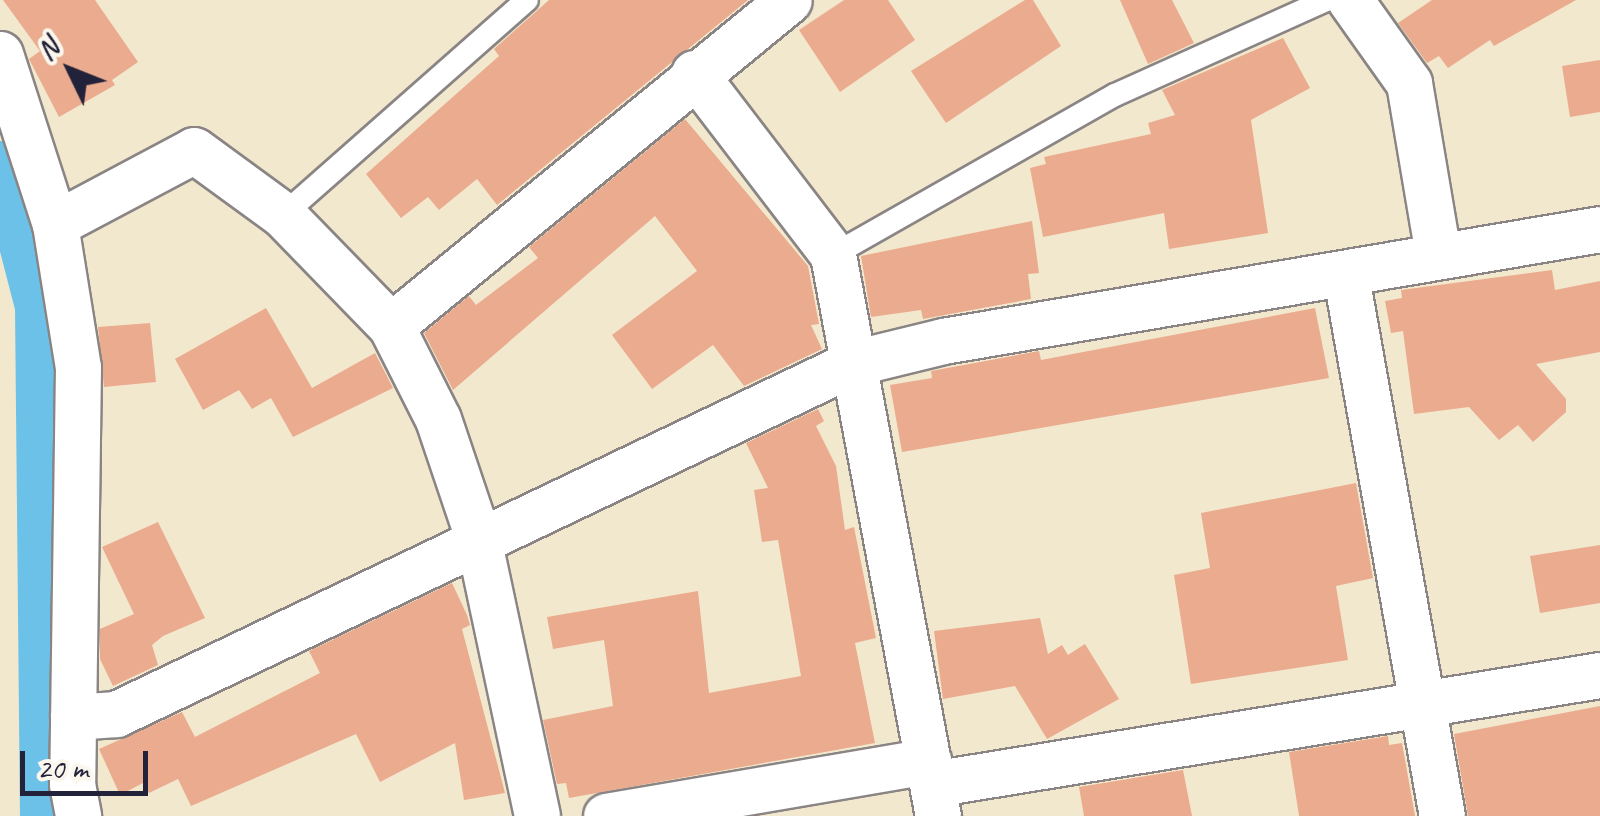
<!DOCTYPE html>
<html>
<head>
<meta charset="utf-8">
<style>
	body { margin:0 }
	#map { position:relative; width:1600px; height:816px; overflow:hidden; background:#f2e8ce; font-family:Caveat,sans-serif }
	div>[style] { position:absolute }
	.canal>* { height:45px; margin:-22.5px; padding:0 22.5px; transform-origin:22.5px; border-radius:22.5px; background:#6cc1e9 }
	.building>* { inset:0; background:#ebab8e }
	.roads { filter:drop-shadow(2px 0 #8a8584) drop-shadow(-2px 0 #8a8584) drop-shadow(0 2px #8a8584) drop-shadow(0 -2px #8a8584) }
	.service>* { height:22px; margin:-11px; padding:0 11px; transform-origin:11px; border-radius:11px; background:#fff }
	.minor>* { height:45px; margin:-22.5px; padding:0 22.5px; transform-origin:22.5px; border-radius:22.5px; background:#fff }
	span { translate:-50% -50%; white-space:nowrap; text-align:center; line-height:1.15; -webkit-text-stroke:9px #fbf7ec; paint-order:stroke }
	.north { position:absolute; left:20px; top:20px; width:100px; height:100px; -webkit-text-stroke:8px #fbf7ec; paint-order:stroke; rotate:313deg; font-size:28px; font-weight:700; line-height:40px; text-align:center; color:#22223b }
	.north::after { content:''; display:block; margin:auto; width:35px; height:45px; background:#22223b; clip-path:polygon(50% 0,100% 100%,50% 72%,0 100%) }
	.scale { position:absolute; left:20px; top:751px; width:128px; height:45px; box-sizing:border-box; border:5px solid #22223b; border-top:0; padding-left:12px; font-size:30px; line-height:35px; white-space:nowrap; color:#22223b; -webkit-text-stroke:8px #fbf7ec; paint-order:stroke }
</style>
</head>
<body>
<div id="map">
	<div class="canal">
		<i style="left:0;top:163px;width:148px;rotate:75.5deg"></i>
		<i style="left:37px;top:306px;width:510px;rotate:89.44deg"></i>
	</div>
	<div class="building">
		<i style="clip-path:polygon(3px 0,95px 0,138px 62px,112px 80px,115px 85px,59px 117px,29px 59px,40px 51px)"></i>
		<i style="clip-path:polygon(549px 0,748px 0,497px 205px,477px 179px,439px 210px,428px 197px,401px 218px,366px 174px,499px 56px,494px 49px)"></i>
		<i style="clip-path:polygon(844px 0,888px 0,915px 40px,840px 92px,799px 30px)"></i>
		<i style="clip-path:polygon(1025px 0,1033px 0,1061px 46px,946px 123px,911px 71px)"></i>
		<i style="clip-path:polygon(1120px 0,1172px 0,1194px 43px,1148px 64px)"></i>
		<i style="clip-path:polygon(1432px 0,1576px 0,1494px 46px,1490px 40px,1448px 68px,1439px 56px,1427px 63px,1398px 23px)"></i>
		<i style="clip-path:polygon(1283px 38px,1310px 88px,1251px 120px,1268px 233px,1169px 249px,1164px 213px,1043px 237px,1030px 168px,1046px 164px,1044px 157px,1151px 134px,1148px 123px,1175px 115px,1162px 90px)"></i>
		<i style="clip-path:polygon(1600px 60px,1600px 112px,1570px 117px,1562px 66px)"></i>
		<i style="clip-path:polygon(685px 119px,808px 266px,819px 324px,811px 325px,822px 349px,744px 386px,713px 345px,652px 389px,612px 335px,697px 271px,655px 216px,453px 390px,424px 333px,469px 296px,476px 305px,538px 258px,529px 247px)"></i>
		<i style="clip-path:polygon(1032px 221px,1039px 273px,1028px 274px,1031px 299px,923px 319px,921px 310px,871px 317px,861px 256px)"></i>
		<i style="clip-path:polygon(1552px 270px,1555px 290px,1600px 281px,1600px 352px,1536px 364px,1566px 399px,1566px 412px,1533px 442px,1518px 425px,1499px 440px,1469px 407px,1414px 414px,1403px 331px,1391px 333px,1385px 301px,1402px 298px,1401px 290px)"></i>
		<i style="clip-path:polygon(266px 308px,312px 388px,375px 353px,393px 388px,293px 437px,271px 398px,252px 409px,239px 390px,203px 410px,175px 359px)"></i>
		<i style="clip-path:polygon(1315px 308px,1329px 378px,902px 452px,890px 385px,932px 378px,931px 371px,1039px 351px,1041px 360px)"></i>
		<i style="clip-path:polygon(150px 323px,156px 382px,104px 387px,98px 327px)"></i>
		<i style="clip-path:polygon(818px 409px,824px 421px,816px 426px,836px 466px,845px 530px,854px 527px,876px 638px,855px 643px,875px 743px,569px 798px,566px 783px,557px 784px,543px 720px,613px 706px,604px 640px,553px 649px,547px 617px,698px 591px,709px 693px,801px 676px,778px 540px,762px 542px,754px 490px,768px 488px,746px 443px)"></i>
		<i style="clip-path:polygon(1356px 483px,1373px 578px,1336px 586px,1348px 660px,1191px 684px,1174px 575px,1210px 568px,1201px 513px)"></i>
		<i style="clip-path:polygon(158px 522px,205px 618px,163px 636px,152px 645px,158px 665px,113px 686px,100px 659px,100px 629px,134px 614px,102px 547px)"></i>
		<i style="clip-path:polygon(1600px 545px,1600px 603px,1540px 613px,1530px 556px)"></i>
		<i style="clip-path:polygon(452px 583px,467px 615px,470px 625px,462px 629px,505px 793px,464px 800px,455px 743px,380px 782px,356px 734px,191px 806px,178px 779px,149px 793px,143px 783px,120px 795px,99px 749px,182px 712px,195px 737px,320px 673px,309px 651px)"></i>
		<i style="clip-path:polygon(1040px 618px,1048px 654px,1062px 645px,1068px 655px,1085px 644px,1119px 699px,1047px 739px,1015px 686px,943px 699px,934px 631px)"></i>
		<i style="clip-path:polygon(1600px 706px,1600px 816px,1468px 816px,1454px 734px)"></i>
		<i style="clip-path:polygon(1388px 736px,1389px 745px,1402px 743px,1415px 816px,1299px 816px,1289px 752px)"></i>
		<i style="clip-path:polygon(1183px 770px,1192px 816px,1084px 816px,1079px 787px)"></i>
	</div>
	<div class="roads">
		<div class="service">
			<i style="left:283px;top:215px;width:325px;rotate:-41.4deg"></i>
			<i style="left:833px;top:255px;width:324px;rotate:-29.6deg"></i>
			<i style="left:1115px;top:95px;width:231px;rotate:-24.2deg"></i>
		</div>
		<div class="minor">
			<i style="left:1350px;top:0;width:102px;rotate:54.6deg"></i>
			<i style="left:1409px;top:83px;width:174px;rotate:80.4deg"></i>
			<i style="left:0;top:54px;width:179px;rotate:72.1deg"></i>
			<i style="left:55px;top:224px;width:145px;rotate:80.9deg"></i>
			<i style="left:78px;top:367px;width:417px;rotate:90.8deg"></i>
			<i style="left:72px;top:784px;width:33px;rotate:79deg"></i>
			<i style="left:694px;top:73px;width:229px;rotate:52.6deg"></i>
			<i style="left:833px;top:255px;width:571px;rotate:79.4deg"></i>
			<i style="left:55px;top:224px;width:157px;rotate:-28deg"></i>
			<i style="left:194px;top:150px;width:110px;rotate:36.1deg"></i>
			<i style="left:283px;top:215px;width:155px;rotate:45.8deg"></i>
			<i style="left:391px;top:326px;width:104px;rotate:63.2deg"></i>
			<i style="left:438px;top:419px;width:126px;rotate:71.4deg"></i>
			<i style="left:478px;top:538px;width:284px;rotate:78deg"></i>
			<i style="left:1346px;top:277px;width:547px;rotate:79.9deg"></i>
			<i style="left:391px;top:326px;width:514px;rotate:-39.32deg"></i>
			<i style="left:73px;top:717px;width:43px;rotate:-4deg"></i>
			<i style="left:116px;top:714px;width:816px;rotate:-25.47deg"></i>
			<i style="left:853px;top:363px;width:93px;rotate:-13.7deg"></i>
			<i style="left:943px;top:341px;width:666px;rotate:-9.67deg"></i>
			<i style="left:932px;top:784px;width:677px;rotate:-9.27deg"></i>
			<i style="left:606px;top:816px;width:327px;rotate:-9.7deg"></i>
		</div>
	</div>
	<div class="north">N</div>
	<div class="scale">20 m</div>
</div>
</body>
</html>
